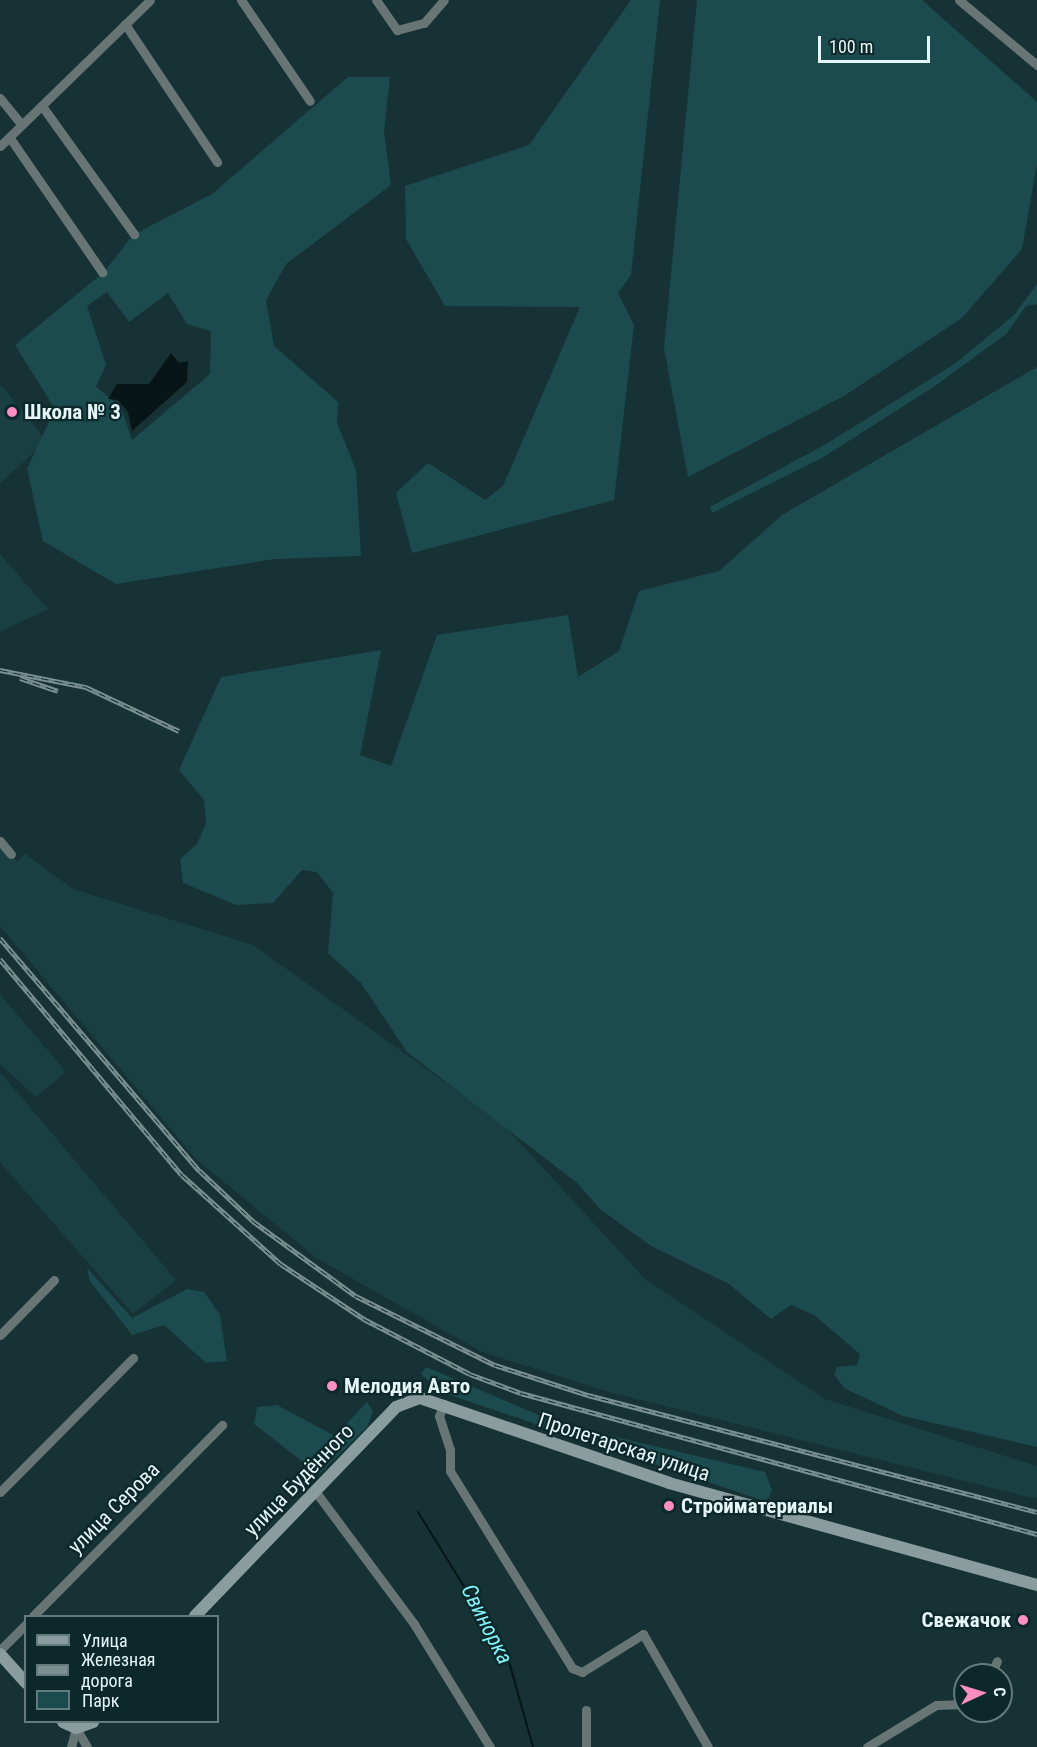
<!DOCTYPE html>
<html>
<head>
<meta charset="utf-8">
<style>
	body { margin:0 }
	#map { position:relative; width:1037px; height:1747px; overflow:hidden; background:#173234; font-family:"Roboto Condensed",sans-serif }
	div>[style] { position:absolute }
	.built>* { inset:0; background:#193f42 }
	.green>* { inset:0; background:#1b4b4e }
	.water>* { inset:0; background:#071516 }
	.stream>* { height:2px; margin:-1px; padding:0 1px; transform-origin:1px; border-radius:1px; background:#071516 }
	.street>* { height:9px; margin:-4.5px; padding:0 4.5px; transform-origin:4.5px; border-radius:4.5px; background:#687575 }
	.secondary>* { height:12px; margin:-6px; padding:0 6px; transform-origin:6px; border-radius:6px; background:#899d9e }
	.rail>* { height:4.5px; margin-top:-2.25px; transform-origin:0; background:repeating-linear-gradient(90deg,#0d282a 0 7px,#7a9091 0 14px); box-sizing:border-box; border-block:2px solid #7a9091 }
	.dots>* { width:16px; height:16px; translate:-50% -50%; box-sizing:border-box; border:3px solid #0d282a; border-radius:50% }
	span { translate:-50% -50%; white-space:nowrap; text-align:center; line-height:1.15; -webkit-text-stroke:4.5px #0d282a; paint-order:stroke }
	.poi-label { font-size:21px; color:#e6f6f7; font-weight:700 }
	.left { translate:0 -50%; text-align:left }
	.right { translate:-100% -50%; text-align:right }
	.street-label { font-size:21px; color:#e6f6f7 }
	.water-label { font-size:22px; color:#82f3fa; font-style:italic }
	.legend { position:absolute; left:24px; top:1615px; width:195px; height:108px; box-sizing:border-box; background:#0d282a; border:2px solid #647a7c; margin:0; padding:8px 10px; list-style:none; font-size:18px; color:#e6f6f7 }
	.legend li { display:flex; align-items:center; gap:12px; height:30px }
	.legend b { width:30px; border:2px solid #647a7c }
	.north { position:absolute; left:953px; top:1663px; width:60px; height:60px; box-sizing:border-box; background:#0d282a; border:2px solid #647a7c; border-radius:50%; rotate:86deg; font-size:16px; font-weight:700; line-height:24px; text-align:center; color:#e6f6f7 }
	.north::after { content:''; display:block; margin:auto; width:21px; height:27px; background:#fc8fc2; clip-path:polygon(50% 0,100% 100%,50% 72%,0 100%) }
	.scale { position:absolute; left:818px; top:36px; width:112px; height:27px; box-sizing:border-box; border:3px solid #e6f6f7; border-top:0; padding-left:8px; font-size:18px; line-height:21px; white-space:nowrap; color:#e6f6f7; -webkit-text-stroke:4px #0d282a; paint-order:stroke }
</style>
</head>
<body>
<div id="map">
	<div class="built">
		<i style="clip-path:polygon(0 384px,47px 441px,0 483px)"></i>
		<i style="clip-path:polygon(0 554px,48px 609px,0 632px)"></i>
		<i style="clip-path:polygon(0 848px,18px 862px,24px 853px,73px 889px,253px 945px,501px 1122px,645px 1279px,825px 1399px,1037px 1466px,1037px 1499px,613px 1393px,482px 1352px,318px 1259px,197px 1160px,0 926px)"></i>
		<i style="clip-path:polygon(0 994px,66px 1072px,36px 1097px,0 1064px)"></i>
		<i style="clip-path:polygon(0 1072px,176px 1280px,133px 1314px,0 1162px)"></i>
	</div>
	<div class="green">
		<i style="clip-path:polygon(631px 0,660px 0,631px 275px,618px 293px,634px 325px,614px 500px,412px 553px,396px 493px,428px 463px,485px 500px,503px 486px,580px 307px,445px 306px,406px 239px,405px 186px,529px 145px)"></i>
		<i style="clip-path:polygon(697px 0,922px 0,1037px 102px,1037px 164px,1022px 249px,962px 318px,844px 396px,688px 477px,664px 348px)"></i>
		<i style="clip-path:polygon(evenodd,348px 77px,390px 77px,384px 131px,391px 185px,286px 264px,266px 300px,274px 346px,338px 402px,337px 423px,356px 470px,361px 556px,275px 559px,116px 584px,43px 541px,27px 469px,55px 409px,15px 345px,104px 272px,133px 235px,212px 194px,348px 77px,107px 292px,129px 322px,168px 293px,187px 324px,211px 331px,210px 374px,132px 440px,121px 407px,96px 387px,106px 365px,87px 306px,107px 292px)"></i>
		<i style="clip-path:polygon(1037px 284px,1037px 304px,1026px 306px,1006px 334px,935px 386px,822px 458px,712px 513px,710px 507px,826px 444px,956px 363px,1014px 315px)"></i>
		<i style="clip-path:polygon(1037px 367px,1037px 1447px,903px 1416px,844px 1388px,834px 1374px,837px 1367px,857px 1365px,860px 1354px,814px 1315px,791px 1305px,771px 1319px,729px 1284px,651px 1246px,600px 1209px,577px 1183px,407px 1052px,361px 983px,328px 953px,333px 893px,317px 872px,302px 870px,273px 903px,236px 905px,183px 883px,180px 859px,197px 844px,206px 823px,204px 800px,179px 770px,221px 677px,381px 650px,360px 755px,391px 766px,437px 635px,568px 615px,578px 677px,619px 651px,639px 591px,719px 571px,782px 515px)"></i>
		<i style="clip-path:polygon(87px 1268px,132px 1318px,187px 1289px,204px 1292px,220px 1315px,227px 1361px,206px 1363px,164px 1325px,132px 1335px,90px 1281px)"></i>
		<i style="clip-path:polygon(426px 1367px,560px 1424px,765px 1472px,772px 1490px,767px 1502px,441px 1392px,421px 1374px)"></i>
		<i style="clip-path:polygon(367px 1402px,373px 1412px,367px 1427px,319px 1474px,254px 1424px,257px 1407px,277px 1405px,335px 1436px)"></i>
	</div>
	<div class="water">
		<i style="clip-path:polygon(171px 353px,179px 363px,188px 361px,187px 382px,132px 431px,128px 412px,118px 400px,108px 399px,117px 384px,149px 384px)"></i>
	</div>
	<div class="stream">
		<i style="left:418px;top:1512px;width:172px;rotate:58.3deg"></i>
		<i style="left:508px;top:1658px;width:92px;rotate:74.3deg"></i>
	</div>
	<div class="street">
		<i style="left:241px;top:0;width:122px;rotate:55.7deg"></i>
		<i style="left:376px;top:0;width:37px;rotate:55deg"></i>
		<i style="left:397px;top:30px;width:28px;rotate:-15deg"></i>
		<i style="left:424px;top:23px;width:30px;rotate:-49deg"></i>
		<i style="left:959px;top:0;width:102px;rotate:39.8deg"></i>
		<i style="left:125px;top:24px;width:166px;rotate:56.3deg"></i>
		<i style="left:0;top:98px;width:33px;rotate:51deg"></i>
		<i style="left:42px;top:106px;width:158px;rotate:54.3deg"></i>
		<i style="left:10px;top:138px;width:163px;rotate:55.5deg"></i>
		<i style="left:0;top:146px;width:209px;rotate:-44.2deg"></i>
		<i style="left:0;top:841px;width:17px;rotate:50deg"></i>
		<i style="left:0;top:1335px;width:77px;rotate:-45.5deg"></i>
		<i style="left:444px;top:1404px;width:13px;rotate:113deg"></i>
		<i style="left:439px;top:1416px;width:36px;rotate:72deg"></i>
		<i style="left:450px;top:1450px;width:21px;rotate:90deg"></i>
		<i style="left:450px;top:1471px;width:232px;rotate:58.2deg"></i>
		<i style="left:572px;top:1668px;width:11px;rotate:22deg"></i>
		<i style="left:582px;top:1672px;width:72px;rotate:-31.9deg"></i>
		<i style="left:643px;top:1634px;width:130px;rotate:60.1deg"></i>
		<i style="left:315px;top:1491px;width:166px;rotate:53.3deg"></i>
		<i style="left:414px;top:1624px;width:145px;rotate:58.3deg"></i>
		<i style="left:0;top:1492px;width:189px;rotate:-45.2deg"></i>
		<i style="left:33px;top:1616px;width:269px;rotate:-45.3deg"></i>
		<i style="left:0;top:1650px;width:37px;rotate:-45deg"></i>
		<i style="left:991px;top:1675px;width:15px;rotate:-67deg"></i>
		<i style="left:76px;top:1728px;width:22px;rotate:60deg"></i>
		<i style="left:71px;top:1747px;width:20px;rotate:-75deg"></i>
		<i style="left:586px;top:1747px;width:37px;rotate:-90deg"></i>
		<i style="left:867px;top:1747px;width:81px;rotate:-31.3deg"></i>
		<i style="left:936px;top:1705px;width:29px;rotate:-2deg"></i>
	</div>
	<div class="secondary">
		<i style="left:195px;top:1616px;width:290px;rotate:-46.1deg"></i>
		<i style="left:396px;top:1407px;width:26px;rotate:-21deg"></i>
		<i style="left:420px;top:1398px;width:263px;rotate:18.8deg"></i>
		<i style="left:669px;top:1483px;width:382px;rotate:15.5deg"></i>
		<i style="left:0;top:1654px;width:39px;rotate:48deg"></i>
		<i style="left:63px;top:1722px;width:14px;rotate:25deg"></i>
		<i style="left:76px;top:1728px;width:18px;rotate:-19deg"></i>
	</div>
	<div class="rail">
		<i style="left:0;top:670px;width:88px;rotate:11.2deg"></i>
		<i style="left:86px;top:687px;width:103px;rotate:25.3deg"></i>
		<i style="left:20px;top:678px;width:40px;rotate:18.9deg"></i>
		<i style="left:0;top:938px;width:307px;rotate:49.4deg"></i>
		<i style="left:200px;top:1171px;width:73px;rotate:43.3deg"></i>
		<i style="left:253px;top:1221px;width:127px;rotate:36.1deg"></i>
		<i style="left:356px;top:1296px;width:155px;rotate:26.4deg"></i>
		<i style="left:495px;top:1365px;width:98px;rotate:17.9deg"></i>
		<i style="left:588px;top:1395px;width:464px;rotate:14.6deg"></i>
		<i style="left:0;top:959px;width:282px;rotate:49.9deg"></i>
		<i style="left:182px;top:1175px;width:133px;rotate:42deg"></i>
		<i style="left:281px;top:1264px;width:100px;rotate:33.5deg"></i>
		<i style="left:364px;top:1319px;width:119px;rotate:27.4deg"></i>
		<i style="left:470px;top:1374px;width:54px;rotate:20.4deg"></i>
		<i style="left:521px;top:1393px;width:535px;rotate:15.28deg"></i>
	</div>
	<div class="dots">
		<i style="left:12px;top:412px;background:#fc8fc2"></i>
		<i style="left:332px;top:1386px;background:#fc8fc2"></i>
		<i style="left:669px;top:1506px;background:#fc8fc2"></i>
		<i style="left:1023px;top:1620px;background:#fc8fc2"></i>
	</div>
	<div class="poi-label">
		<span class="left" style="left:24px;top:412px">Школа № 3</span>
		<span class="left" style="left:344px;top:1386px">Мелодия Авто</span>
		<span class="left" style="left:681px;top:1506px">Стройматериалы</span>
		<span class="right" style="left:1011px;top:1620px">Свежачок</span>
	</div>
	<div class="street-label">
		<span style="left:624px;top:1447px;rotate:18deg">Пролетарская улица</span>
		<span style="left:299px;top:1480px;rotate:-46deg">улица Будённого</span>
		<span style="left:114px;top:1508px;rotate:-45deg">улица Серова</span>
	</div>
	<div class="water-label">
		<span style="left:487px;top:1624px;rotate:63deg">Свинорка</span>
	</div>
	<ul class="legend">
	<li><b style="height:8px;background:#899d9e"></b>Улица</li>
	<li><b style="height:8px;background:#7a9091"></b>Железная дорога</li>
	<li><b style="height:16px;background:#1b4b4e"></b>Парк</li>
	</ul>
	<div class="north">С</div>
	<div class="scale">100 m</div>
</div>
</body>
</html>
